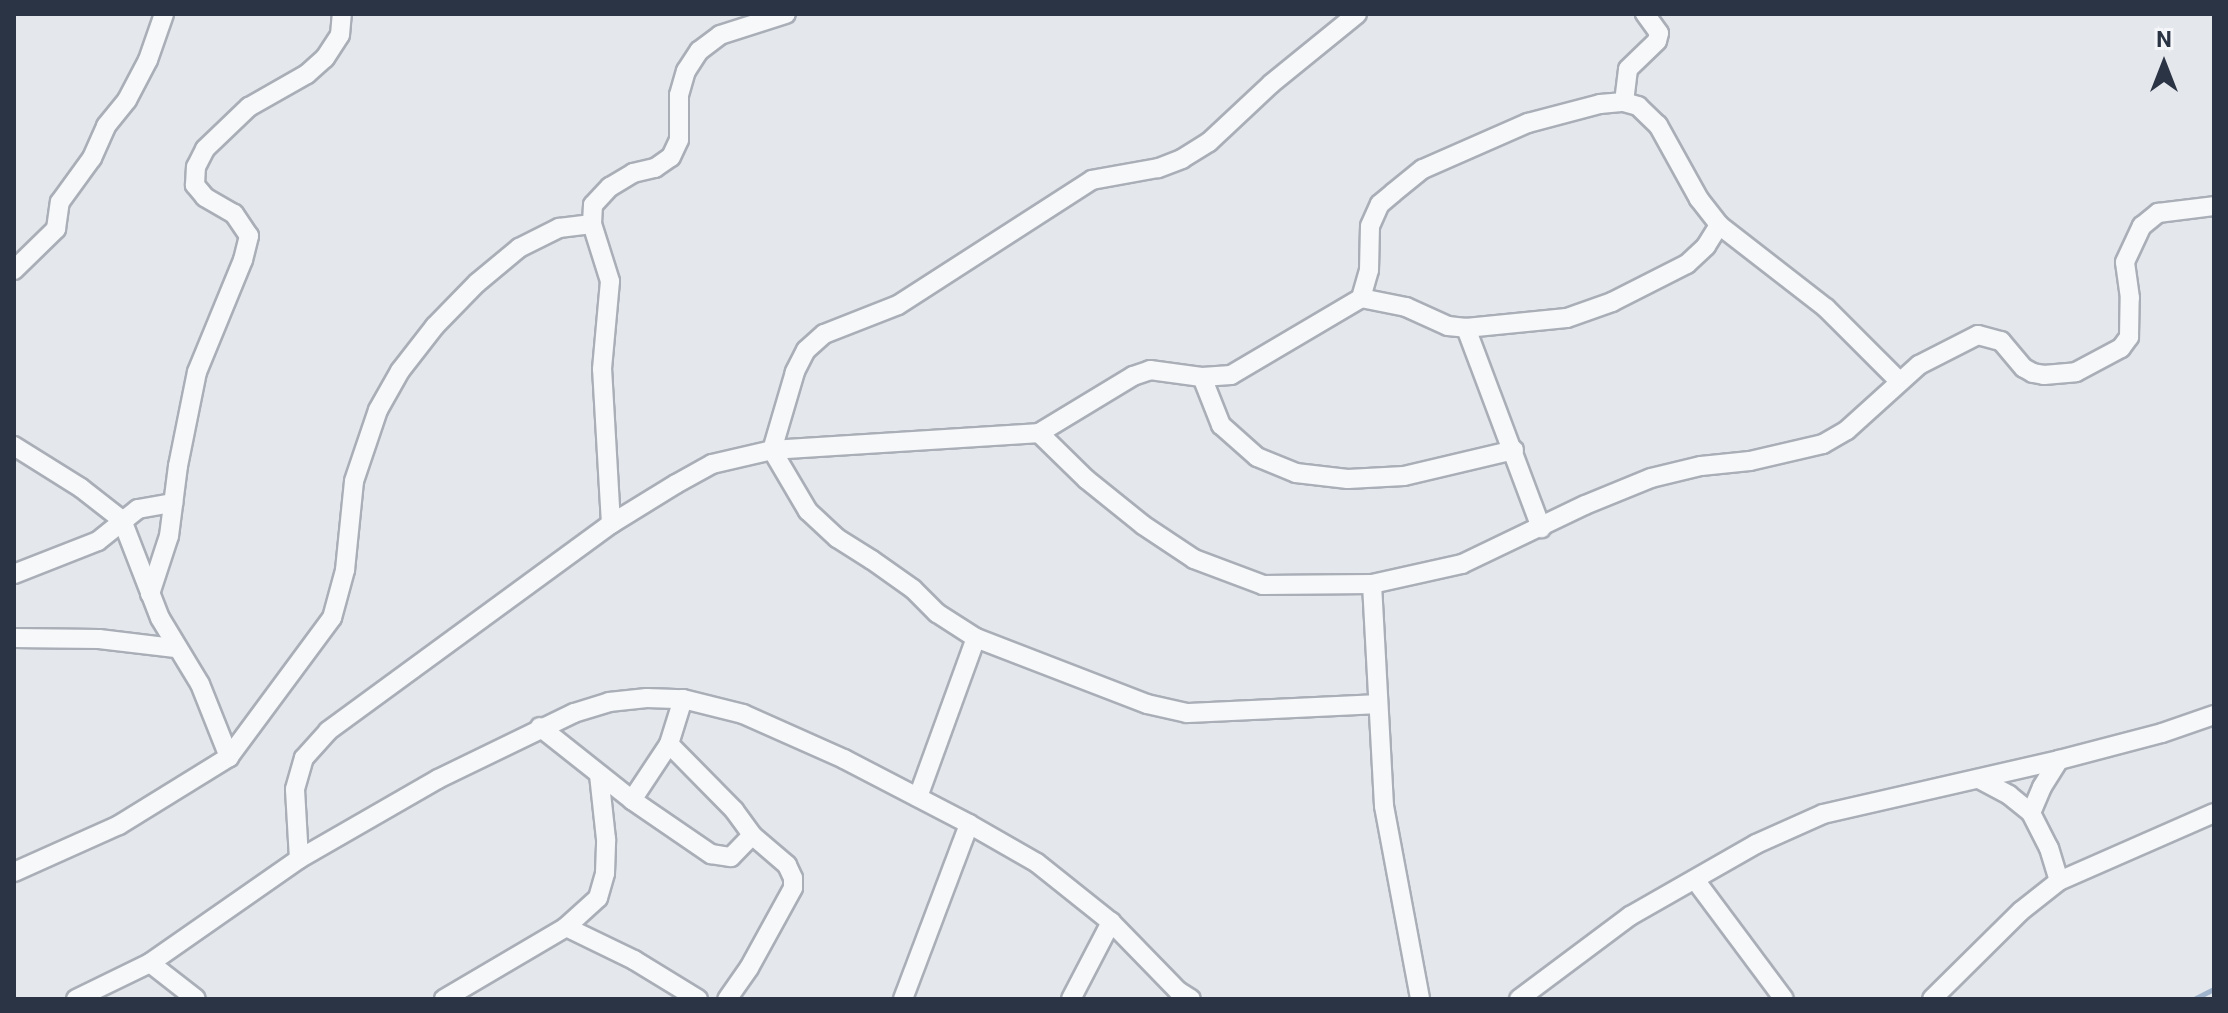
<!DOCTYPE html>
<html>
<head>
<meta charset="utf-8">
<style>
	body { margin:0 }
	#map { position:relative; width:2228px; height:1013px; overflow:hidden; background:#e4e7ec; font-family:Roboto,sans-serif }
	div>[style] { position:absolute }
	.stream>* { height:5px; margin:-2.5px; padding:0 2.5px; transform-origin:2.5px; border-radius:2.5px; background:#9fb4cc }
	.roads { filter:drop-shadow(2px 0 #a9aeb7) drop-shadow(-2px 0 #a9aeb7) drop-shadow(0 2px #a9aeb7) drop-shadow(0 -2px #a9aeb7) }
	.minor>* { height:18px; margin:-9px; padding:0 9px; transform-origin:9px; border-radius:9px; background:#f7f8fa }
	span { translate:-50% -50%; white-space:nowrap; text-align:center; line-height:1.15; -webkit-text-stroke:8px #f4f6f9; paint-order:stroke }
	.frame { position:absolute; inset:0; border:16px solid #2b3445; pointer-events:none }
	.north { position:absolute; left:2124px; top:24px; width:80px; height:80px; -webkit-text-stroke:6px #f4f6f9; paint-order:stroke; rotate:0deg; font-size:22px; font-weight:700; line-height:32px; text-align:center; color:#2b3445 }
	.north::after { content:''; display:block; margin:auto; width:28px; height:36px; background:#2b3445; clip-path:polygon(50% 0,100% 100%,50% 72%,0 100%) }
</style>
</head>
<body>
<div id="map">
	<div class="stream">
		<i style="left:2194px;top:999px;width:22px;rotate:-27deg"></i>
	</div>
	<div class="roads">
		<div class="minor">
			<i style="left:1357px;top:14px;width:111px;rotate:140.9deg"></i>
			<i style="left:1271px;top:84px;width:85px;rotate:136.9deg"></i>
			<i style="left:1209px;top:142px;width:32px;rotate:148deg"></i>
			<i style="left:1182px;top:159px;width:26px;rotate:159deg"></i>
			<i style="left:1158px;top:168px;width:67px;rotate:169.7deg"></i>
			<i style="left:1092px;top:180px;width:231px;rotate:147.2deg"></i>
			<i style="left:898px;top:305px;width:79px;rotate:158.6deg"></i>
			<i style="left:824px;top:334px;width:24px;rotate:138deg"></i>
			<i style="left:806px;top:350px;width:25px;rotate:117deg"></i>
			<i style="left:795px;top:372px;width:81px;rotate:106.4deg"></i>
			<i style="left:772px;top:450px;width:71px;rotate:59.5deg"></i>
			<i style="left:808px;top:511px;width:40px;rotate:43deg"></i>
			<i style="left:837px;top:538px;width:41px;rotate:32.2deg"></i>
			<i style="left:872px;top:560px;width:50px;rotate:35.3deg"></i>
			<i style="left:913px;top:589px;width:34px;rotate:45deg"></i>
			<i style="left:937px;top:613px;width:46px;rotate:32.7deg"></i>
			<i style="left:976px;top:638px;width:183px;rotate:21.1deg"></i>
			<i style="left:1147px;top:704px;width:41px;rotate:12.7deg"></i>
			<i style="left:1187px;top:713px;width:189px;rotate:-2.7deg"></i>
			<i style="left:1624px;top:102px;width:33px;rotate:-83deg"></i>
			<i style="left:1628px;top:69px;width:40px;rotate:-44deg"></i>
			<i style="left:1657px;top:41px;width:8px;rotate:-76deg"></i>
			<i style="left:1659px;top:33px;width:24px;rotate:-126deg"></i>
			<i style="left:14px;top:270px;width:59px;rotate:-44.3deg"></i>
			<i style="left:56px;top:229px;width:27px;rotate:-82deg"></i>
			<i style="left:60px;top:202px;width:54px;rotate:-54deg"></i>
			<i style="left:92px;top:158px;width:35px;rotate:-66deg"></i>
			<i style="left:106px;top:126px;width:33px;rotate:-51deg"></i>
			<i style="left:127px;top:100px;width:45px;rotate:-62.3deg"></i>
			<i style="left:148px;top:60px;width:49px;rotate:-70.8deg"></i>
			<i style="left:1361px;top:298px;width:46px;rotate:11.3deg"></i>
			<i style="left:1406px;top:307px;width:46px;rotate:24.3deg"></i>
			<i style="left:1448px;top:326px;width:18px;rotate:6deg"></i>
			<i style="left:1466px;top:328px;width:101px;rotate:-5.7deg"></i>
			<i style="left:1567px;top:318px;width:48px;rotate:-19.6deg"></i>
			<i style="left:1612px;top:302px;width:84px;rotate:-26.9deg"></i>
			<i style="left:1687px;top:264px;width:26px;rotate:-43deg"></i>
			<i style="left:1706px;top:246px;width:25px;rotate:-58deg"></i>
			<i style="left:1466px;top:328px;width:214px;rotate:69.4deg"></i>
			<i style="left:1202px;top:377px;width:52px;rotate:68.4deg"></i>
			<i style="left:1221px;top:425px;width:48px;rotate:41.6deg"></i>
			<i style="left:1257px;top:457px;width:42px;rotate:22.3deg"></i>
			<i style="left:1296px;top:473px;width:52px;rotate:6.6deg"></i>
			<i style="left:1348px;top:479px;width:56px;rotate:-3.1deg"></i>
			<i style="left:1404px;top:476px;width:113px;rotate:-13.3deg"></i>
			<i style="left:1039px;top:433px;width:66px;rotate:44.4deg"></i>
			<i style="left:1086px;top:479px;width:73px;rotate:38.9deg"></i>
			<i style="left:1143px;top:525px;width:61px;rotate:33.7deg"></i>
			<i style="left:1194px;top:559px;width:74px;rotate:20.6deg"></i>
			<i style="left:1263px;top:585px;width:109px;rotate:-0.5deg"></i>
			<i style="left:1372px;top:584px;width:92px;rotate:-12.5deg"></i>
			<i style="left:1462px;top:564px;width:136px;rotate:-25.6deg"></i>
			<i style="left:1585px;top:505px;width:71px;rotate:-22.2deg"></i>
			<i style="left:1651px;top:478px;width:51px;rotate:-13.5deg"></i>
			<i style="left:1701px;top:466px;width:49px;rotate:-5.8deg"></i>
			<i style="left:1750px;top:461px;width:75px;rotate:-13.1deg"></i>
			<i style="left:1823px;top:444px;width:28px;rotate:-30deg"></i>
			<i style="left:1847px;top:430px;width:97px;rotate:-42.1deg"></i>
			<i style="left:1919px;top:365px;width:66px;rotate:-27deg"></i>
			<i style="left:1978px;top:335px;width:24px;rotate:15deg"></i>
			<i style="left:2001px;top:341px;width:35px;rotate:50deg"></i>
			<i style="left:2024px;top:368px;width:10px;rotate:29deg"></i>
			<i style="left:2033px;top:373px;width:11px;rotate:10deg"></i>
			<i style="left:2044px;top:375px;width:32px;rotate:-5deg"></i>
			<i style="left:2076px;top:372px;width:51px;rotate:-28.1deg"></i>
			<i style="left:2121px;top:348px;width:14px;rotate:-54deg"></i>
			<i style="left:2129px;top:337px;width:39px;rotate:-89deg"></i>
			<i style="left:2130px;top:298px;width:36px;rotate:-98deg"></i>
			<i style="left:2125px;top:262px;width:40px;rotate:-65deg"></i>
			<i style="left:2142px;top:226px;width:21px;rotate:-39deg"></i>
			<i style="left:2158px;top:213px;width:56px;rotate:-7.1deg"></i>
			<i style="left:14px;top:446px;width:79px;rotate:32.1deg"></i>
			<i style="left:81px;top:488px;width:52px;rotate:38deg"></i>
			<i style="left:122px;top:520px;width:105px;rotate:68.8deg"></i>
			<i style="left:160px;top:618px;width:77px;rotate:58.8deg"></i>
			<i style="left:200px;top:684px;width:79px;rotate:68.3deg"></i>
			<i style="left:611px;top:524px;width:155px;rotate:-93.3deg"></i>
			<i style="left:602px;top:369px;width:88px;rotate:-84.8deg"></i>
			<i style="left:610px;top:281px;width:60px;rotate:-107.5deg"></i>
			<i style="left:592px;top:224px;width:19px;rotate:-87deg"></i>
			<i style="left:593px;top:205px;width:25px;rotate:-47deg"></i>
			<i style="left:610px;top:187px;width:27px;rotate:-31deg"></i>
			<i style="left:633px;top:173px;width:23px;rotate:-13deg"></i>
			<i style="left:655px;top:168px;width:19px;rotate:-35deg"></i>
			<i style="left:671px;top:157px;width:19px;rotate:-65deg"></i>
			<i style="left:679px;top:140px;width:45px;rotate:-90deg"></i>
			<i style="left:679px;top:95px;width:25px;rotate:-74deg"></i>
			<i style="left:686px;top:71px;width:24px;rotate:-57deg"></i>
			<i style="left:699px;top:51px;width:26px;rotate:-37deg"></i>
			<i style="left:720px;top:35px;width:69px;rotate:-17.7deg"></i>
			<i style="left:14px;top:574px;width:90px;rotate:-21.4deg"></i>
			<i style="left:98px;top:541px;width:51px;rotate:-38.7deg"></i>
			<i style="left:138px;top:509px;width:36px;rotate:-10deg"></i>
			<i style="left:1372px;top:584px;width:222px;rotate:86.9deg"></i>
			<i style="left:1384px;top:806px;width:196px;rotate:79.4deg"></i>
			<i style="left:150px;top:594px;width:61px;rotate:-71.9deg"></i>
			<i style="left:169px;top:536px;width:71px;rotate:-82.7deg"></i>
			<i style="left:178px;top:466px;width:96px;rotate:-78.6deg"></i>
			<i style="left:197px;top:372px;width:121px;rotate:-67.7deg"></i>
			<i style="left:243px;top:260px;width:25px;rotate:-76deg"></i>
			<i style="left:249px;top:236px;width:27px;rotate:-124deg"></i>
			<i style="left:234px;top:214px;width:34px;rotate:-150deg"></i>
			<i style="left:205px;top:197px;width:16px;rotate:-130deg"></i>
			<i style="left:195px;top:185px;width:18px;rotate:-87deg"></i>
			<i style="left:196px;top:167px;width:20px;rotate:-63deg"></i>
			<i style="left:205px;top:149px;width:61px;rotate:-43.7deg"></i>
			<i style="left:249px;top:107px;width:67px;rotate:-29.6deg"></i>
			<i style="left:307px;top:74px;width:24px;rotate:-42deg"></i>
			<i style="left:325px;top:58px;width:27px;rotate:-57deg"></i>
			<i style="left:340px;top:35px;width:21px;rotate:-85deg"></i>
			<i style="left:14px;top:638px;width:85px;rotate:0.7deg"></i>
			<i style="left:99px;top:639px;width:77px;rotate:6.8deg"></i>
			<i style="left:540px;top:727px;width:117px;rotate:38.4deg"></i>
			<i style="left:632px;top:800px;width:96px;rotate:34.4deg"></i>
			<i style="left:711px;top:854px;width:20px;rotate:9deg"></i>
			<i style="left:731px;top:857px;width:30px;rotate:-46deg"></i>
			<i style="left:669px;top:744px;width:93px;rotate:45.4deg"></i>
			<i style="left:734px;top:810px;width:31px;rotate:54deg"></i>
			<i style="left:752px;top:835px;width:46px;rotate:40.6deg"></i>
			<i style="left:787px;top:865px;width:14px;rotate:65deg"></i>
			<i style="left:793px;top:878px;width:10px;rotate:90deg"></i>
			<i style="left:793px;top:888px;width:91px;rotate:118.8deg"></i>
			<i style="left:749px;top:968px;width:38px;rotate:125deg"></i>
			<i style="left:1981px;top:780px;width:32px;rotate:28deg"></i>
			<i style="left:2009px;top:795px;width:28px;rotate:39deg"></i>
			<i style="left:2031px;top:813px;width:39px;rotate:63deg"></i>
			<i style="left:2049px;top:848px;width:34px;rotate:73deg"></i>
			<i style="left:918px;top:797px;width:169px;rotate:-70deg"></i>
			<i style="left:632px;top:800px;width:67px;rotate:-56.5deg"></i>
			<i style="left:669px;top:744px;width:47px;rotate:-72.7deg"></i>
			<i style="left:2031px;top:813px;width:28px;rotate:-67deg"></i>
			<i style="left:2042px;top:787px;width:32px;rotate:-58deg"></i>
			<i style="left:299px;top:859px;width:70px;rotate:-93.3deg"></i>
			<i style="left:295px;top:789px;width:32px;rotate:-74deg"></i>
			<i style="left:304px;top:758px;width:36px;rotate:-48deg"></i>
			<i style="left:328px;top:731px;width:351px;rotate:-36.2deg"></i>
			<i style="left:611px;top:524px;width:76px;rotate:-31.6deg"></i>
			<i style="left:676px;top:484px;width:41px;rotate:-29.1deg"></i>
			<i style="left:712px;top:464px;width:62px;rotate:-13.1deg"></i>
			<i style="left:772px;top:450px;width:268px;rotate:-3.6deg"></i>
			<i style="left:1039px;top:433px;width:110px;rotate:-31.2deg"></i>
			<i style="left:1133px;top:376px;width:18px;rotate:-19deg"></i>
			<i style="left:1150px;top:370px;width:52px;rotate:7.7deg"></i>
			<i style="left:1202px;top:377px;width:29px;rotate:-4deg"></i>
			<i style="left:1231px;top:375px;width:151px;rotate:-30.6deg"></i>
			<i style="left:1361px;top:298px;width:29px;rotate:-74deg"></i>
			<i style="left:1369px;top:270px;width:44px;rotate:-88.7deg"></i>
			<i style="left:1370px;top:226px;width:24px;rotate:-66deg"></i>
			<i style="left:1380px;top:204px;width:17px;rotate:-40deg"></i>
			<i style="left:1393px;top:193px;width:38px;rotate:-39deg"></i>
			<i style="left:1423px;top:169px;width:115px;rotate:-23.7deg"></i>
			<i style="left:1528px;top:123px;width:74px;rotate:-14.8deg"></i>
			<i style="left:1600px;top:104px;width:24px;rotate:-5deg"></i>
			<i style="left:1624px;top:102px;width:15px;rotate:16deg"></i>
			<i style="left:1638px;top:106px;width:28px;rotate:44deg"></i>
			<i style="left:1658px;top:125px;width:85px;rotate:61deg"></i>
			<i style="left:1699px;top:199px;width:33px;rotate:52deg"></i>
			<i style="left:1719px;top:225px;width:135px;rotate:37.8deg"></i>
			<i style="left:1826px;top:308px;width:103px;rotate:45deg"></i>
			<i style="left:14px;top:872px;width:115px;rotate:-24.1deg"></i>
			<i style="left:119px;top:825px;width:129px;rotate:-31.7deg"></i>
			<i style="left:229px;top:757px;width:173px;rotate:-53.5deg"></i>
			<i style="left:332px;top:618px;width:50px;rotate:-74.8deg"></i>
			<i style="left:345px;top:570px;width:89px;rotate:-84.2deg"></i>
			<i style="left:354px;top:481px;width:75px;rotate:-71.3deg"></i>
			<i style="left:378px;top:410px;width:45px;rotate:-60.6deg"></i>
			<i style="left:400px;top:371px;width:57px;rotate:-52.1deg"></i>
			<i style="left:435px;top:326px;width:60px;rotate:-45.7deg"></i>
			<i style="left:477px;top:283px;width:55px;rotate:-39.8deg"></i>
			<i style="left:519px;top:248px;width:45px;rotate:-26.6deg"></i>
			<i style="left:559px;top:228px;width:33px;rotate:-7deg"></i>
			<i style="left:1696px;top:881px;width:147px;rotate:53.3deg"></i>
			<i style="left:566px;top:927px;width:76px;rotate:25.9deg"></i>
			<i style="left:634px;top:960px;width:75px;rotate:31.4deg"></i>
			<i style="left:150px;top:963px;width:58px;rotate:38deg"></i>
			<i style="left:76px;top:999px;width:82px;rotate:-25.9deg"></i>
			<i style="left:150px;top:963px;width:182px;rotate:-34.9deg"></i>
			<i style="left:299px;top:859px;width:160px;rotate:-29.9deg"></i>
			<i style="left:438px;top:779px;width:151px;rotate:-25.9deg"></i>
			<i style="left:574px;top:713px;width:37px;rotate:-17deg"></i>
			<i style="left:609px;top:702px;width:38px;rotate:-6deg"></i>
			<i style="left:647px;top:698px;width:36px;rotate:2deg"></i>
			<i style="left:683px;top:699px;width:62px;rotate:14deg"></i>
			<i style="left:743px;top:714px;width:111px;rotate:24deg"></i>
			<i style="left:844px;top:759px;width:141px;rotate:27.5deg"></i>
			<i style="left:969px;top:824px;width:78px;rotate:29.8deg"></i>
			<i style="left:1037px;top:863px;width:95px;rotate:38.6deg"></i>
			<i style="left:1111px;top:922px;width:96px;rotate:45.8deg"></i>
			<i style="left:1178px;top:991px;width:15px;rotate:32deg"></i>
			<i style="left:444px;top:999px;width:142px;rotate:-30.5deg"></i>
			<i style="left:566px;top:927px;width:43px;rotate:-42.2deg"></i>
			<i style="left:598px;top:898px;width:26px;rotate:-74deg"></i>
			<i style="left:605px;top:873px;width:34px;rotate:-88deg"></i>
			<i style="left:606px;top:839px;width:64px;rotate:-96.2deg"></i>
			<i style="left:903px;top:999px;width:187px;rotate:-69.3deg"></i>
			<i style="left:1071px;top:999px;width:87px;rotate:-62.5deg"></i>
			<i style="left:1519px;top:999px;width:139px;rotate:-36.8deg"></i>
			<i style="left:1630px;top:916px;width:145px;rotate:-29.7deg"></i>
			<i style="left:1756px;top:844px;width:73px;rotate:-24.1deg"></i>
			<i style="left:1823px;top:814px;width:242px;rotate:-12.9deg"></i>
			<i style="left:2059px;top:760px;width:106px;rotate:-14.7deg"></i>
			<i style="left:2162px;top:733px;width:55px;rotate:-19.1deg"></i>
			<i style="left:1932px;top:999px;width:125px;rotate:-44.7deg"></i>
			<i style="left:2021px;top:911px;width:48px;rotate:-38.3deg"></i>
			<i style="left:2059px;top:881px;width:169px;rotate:-23.7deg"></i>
		</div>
	</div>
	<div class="frame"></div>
	<div class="north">N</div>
</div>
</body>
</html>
